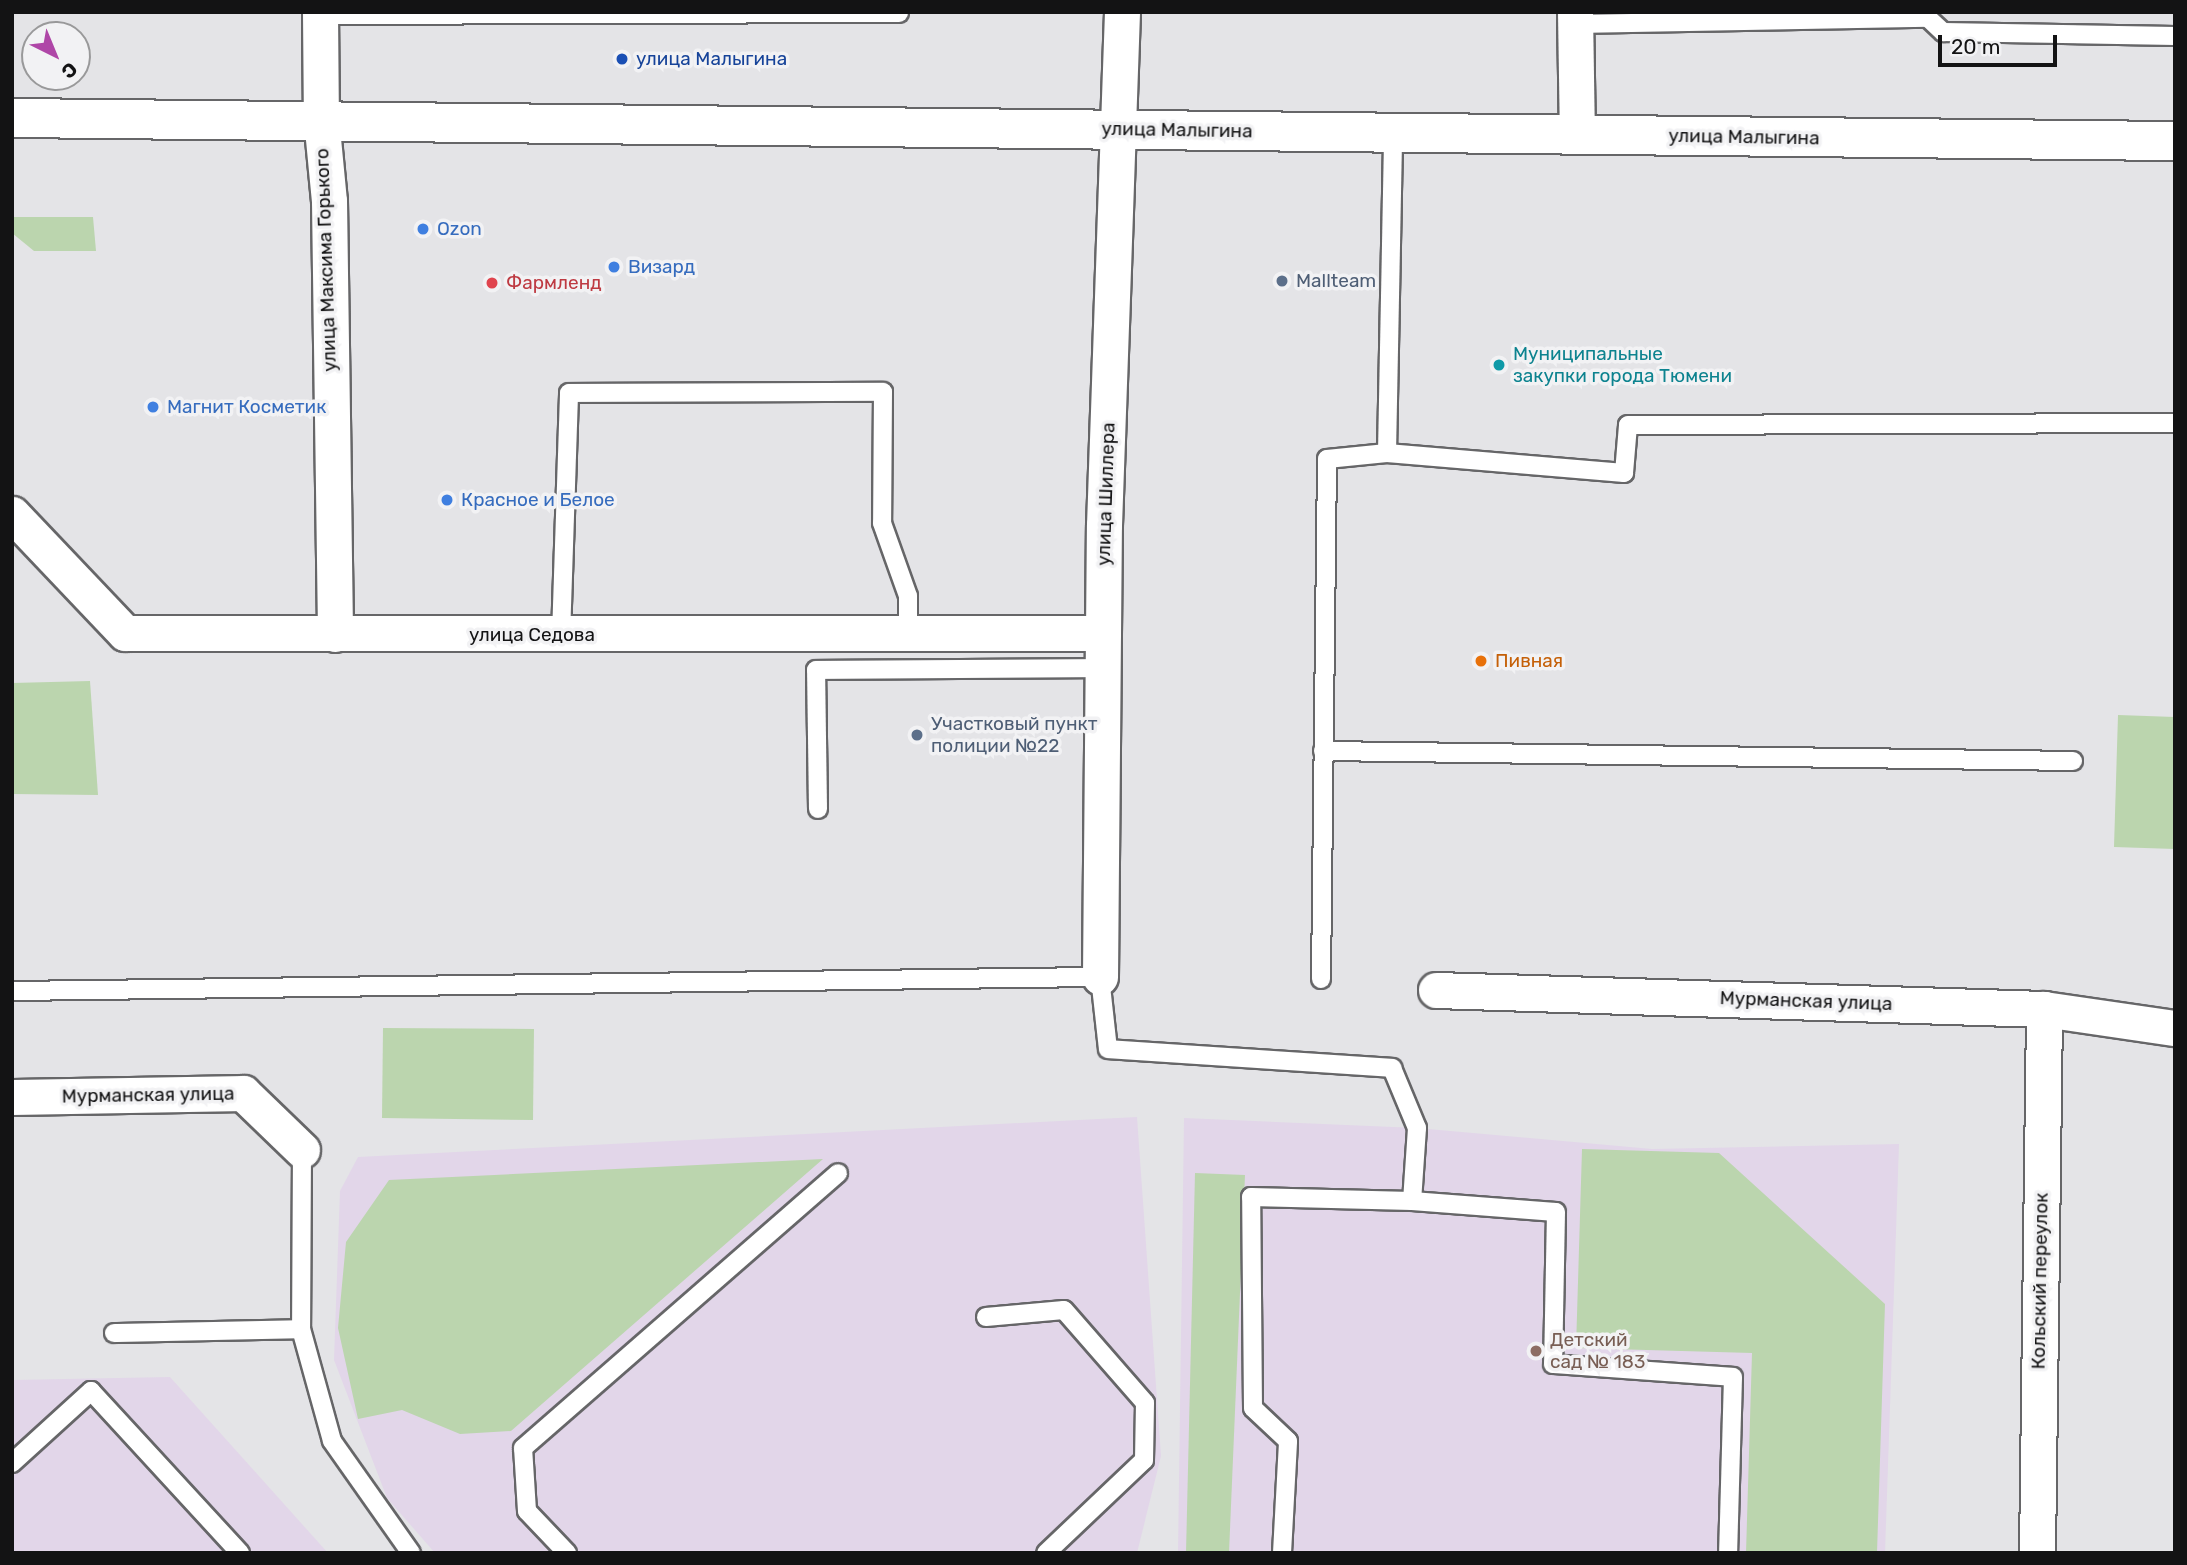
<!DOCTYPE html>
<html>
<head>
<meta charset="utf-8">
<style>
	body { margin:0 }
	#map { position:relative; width:2187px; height:1565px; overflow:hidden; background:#e4e4e7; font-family:Rubik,sans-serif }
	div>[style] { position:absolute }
	.education>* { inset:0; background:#e2d6e9 }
	.green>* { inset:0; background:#bbd5ae }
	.roads { filter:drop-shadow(2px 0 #666668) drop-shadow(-2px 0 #666668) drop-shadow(0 2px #666668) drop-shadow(0 -2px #666668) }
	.service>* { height:18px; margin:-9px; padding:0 9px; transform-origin:9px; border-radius:9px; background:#fff }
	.minor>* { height:35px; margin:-17.5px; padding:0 17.5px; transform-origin:17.5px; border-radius:17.5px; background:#fff }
	.tertiary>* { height:38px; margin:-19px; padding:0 19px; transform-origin:19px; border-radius:19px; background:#fff }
	.dots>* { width:19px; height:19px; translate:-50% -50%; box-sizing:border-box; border:4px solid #f2f2f4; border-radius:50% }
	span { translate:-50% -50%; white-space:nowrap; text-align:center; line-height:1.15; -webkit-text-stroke:7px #f2f2f4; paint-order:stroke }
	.transit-label { font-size:19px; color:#164399 }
	.left { translate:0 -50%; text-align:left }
	.street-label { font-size:19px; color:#131314 }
	.shop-label { font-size:19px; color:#366cbe }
	.service-label { font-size:19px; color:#4e5e75 }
	.health-label { font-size:19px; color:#be3a42 }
	.culture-label { font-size:19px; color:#0d838f }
	.food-label { font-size:19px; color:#c56008 }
	.education-label { font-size:19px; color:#785e54 }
	.frame { position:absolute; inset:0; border:14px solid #131314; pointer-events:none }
	.north { position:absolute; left:21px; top:21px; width:70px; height:70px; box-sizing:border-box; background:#f2f2f4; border:2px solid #99999a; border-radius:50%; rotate:137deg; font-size:19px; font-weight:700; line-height:28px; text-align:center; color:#131314 }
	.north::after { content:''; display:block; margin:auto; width:24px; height:32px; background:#af46a7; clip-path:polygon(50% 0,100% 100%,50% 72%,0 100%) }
	.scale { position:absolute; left:1938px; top:35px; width:119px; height:32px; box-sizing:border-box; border:4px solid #131314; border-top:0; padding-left:9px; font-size:21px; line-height:24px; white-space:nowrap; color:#131314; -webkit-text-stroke:5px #f2f2f4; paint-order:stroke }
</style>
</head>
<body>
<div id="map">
	<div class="education">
		<i style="clip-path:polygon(1137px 1117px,1161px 1456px,1137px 1553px,435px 1553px,387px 1498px,334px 1360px,340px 1191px,358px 1157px)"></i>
		<i style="clip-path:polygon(1184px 1118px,1417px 1128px,1652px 1149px,1899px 1144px,1885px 1553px,1178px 1553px)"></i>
		<i style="clip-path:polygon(170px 1377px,328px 1553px,12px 1553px,12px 1380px)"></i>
	</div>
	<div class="green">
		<i style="clip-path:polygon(12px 217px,93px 217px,96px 251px,34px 251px,12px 233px)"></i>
		<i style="clip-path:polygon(90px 681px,98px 795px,12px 794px,12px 683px)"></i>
		<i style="clip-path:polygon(2118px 715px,2175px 717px,2175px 849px,2114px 847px)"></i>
		<i style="clip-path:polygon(383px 1028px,534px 1029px,533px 1120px,382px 1118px)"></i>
		<i style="clip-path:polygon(1582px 1149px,1719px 1153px,1885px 1304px,1877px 1553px,1746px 1553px,1752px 1353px,1576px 1348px)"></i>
		<i style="clip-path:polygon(823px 1159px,511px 1431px,460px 1434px,402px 1410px,358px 1419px,338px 1328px,346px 1242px,389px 1180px)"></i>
		<i style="clip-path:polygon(1195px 1173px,1245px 1175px,1229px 1553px,1186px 1553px)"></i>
	</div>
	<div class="roads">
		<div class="service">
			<i style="left:320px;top:15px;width:579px;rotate:-0.2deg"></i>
			<i style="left:1575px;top:24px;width:353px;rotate:-1deg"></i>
			<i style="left:1928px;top:18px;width:21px;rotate:43deg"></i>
			<i style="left:1943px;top:32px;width:232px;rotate:1deg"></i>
			<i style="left:1387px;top:453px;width:321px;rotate:-88.9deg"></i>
			<i style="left:561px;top:636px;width:243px;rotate:-88.1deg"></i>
			<i style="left:569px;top:393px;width:314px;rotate:-0.2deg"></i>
			<i style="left:883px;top:392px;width:131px;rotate:90.4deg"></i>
			<i style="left:882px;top:523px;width:77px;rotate:70.4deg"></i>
			<i style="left:908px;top:596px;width:38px;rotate:90deg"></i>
			<i style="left:1323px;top:751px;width:750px;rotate:0.76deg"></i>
			<i style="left:818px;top:809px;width:139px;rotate:-90.8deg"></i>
			<i style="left:816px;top:670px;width:287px;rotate:-0.4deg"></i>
			<i style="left:1321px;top:979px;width:520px;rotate:-89.34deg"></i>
			<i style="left:1327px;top:459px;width:60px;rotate:-5.7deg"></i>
			<i style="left:1387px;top:453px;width:238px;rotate:4.8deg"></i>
			<i style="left:1624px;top:473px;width:48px;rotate:-85.2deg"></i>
			<i style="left:1628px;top:425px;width:547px;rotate:-0.21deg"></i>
			<i style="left:12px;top:991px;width:1088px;rotate:-0.74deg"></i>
			<i style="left:1100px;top:977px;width:72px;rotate:83.7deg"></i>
			<i style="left:1108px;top:1049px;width:285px;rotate:3.8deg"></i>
			<i style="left:1392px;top:1068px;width:65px;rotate:67.4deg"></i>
			<i style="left:1417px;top:1128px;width:73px;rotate:93.9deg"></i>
			<i style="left:302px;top:1150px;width:179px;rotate:90.3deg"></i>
			<i style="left:301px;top:1329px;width:116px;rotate:74.5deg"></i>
			<i style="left:332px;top:1441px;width:137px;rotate:54.8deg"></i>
			<i style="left:986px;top:1317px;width:78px;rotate:-5.1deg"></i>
			<i style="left:1064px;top:1310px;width:123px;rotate:48.9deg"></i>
			<i style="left:1145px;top:1403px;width:57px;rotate:91deg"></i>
			<i style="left:1144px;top:1460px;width:135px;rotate:136.5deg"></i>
			<i style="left:114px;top:1333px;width:187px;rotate:-1.2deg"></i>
			<i style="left:12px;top:1463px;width:107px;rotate:-42.3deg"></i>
			<i style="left:91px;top:1391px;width:220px;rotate:47.4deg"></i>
			<i style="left:567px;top:1553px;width:58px;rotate:-133.6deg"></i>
			<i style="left:527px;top:1511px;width:63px;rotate:-93.6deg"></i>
			<i style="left:523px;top:1448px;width:418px;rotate:-41.1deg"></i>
			<i style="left:1282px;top:1553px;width:112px;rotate:-86.9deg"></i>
			<i style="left:1288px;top:1441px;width:48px;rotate:-136.7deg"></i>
			<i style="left:1253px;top:1408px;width:211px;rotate:-90.5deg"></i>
			<i style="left:1251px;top:1197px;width:161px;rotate:1.4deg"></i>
			<i style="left:1412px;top:1201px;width:144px;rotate:4.4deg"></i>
			<i style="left:1556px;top:1212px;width:152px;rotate:91.1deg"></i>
			<i style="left:1553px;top:1364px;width:180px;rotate:4.1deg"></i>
			<i style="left:1733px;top:1377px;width:176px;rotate:91.6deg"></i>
		</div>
		<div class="minor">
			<i style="left:320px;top:12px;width:106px;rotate:89.5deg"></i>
			<i style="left:321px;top:118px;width:83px;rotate:84.5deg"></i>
			<i style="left:329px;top:201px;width:433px;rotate:89.2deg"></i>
			<i style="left:1575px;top:12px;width:123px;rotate:89.1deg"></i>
			<i style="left:12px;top:514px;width:164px;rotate:46.5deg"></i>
			<i style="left:125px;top:633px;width:978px"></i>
			<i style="left:1100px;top:977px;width:452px;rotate:-89.5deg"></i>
			<i style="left:1104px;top:525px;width:513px;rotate:-87.99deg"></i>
			<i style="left:1436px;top:990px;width:608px;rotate:1.79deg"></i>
			<i style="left:2044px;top:1009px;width:132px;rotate:8.3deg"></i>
			<i style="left:12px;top:1097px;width:231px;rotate:-1deg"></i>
			<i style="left:243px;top:1093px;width:82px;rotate:44deg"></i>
			<i style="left:2037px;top:1553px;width:544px;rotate:-89.26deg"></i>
		</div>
		<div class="tertiary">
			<i style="left:12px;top:118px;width:2163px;rotate:0.61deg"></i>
		</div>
	</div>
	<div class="dots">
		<i style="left:622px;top:59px;background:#1a4fb4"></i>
		<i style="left:423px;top:229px;background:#3f7fe0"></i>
		<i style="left:614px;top:267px;background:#3f7fe0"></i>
		<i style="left:1282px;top:281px;background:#5c6f8a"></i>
		<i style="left:492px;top:283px;background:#e0444e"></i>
		<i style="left:1499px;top:365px;background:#0f9aa8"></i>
		<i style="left:153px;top:407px;background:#3f7fe0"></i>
		<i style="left:447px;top:500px;background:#3f7fe0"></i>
		<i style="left:1481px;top:661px;background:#e8710a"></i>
		<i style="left:917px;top:735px;background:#5c6f8a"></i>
		<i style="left:1536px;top:1351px;background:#8d6e63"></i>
	</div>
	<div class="transit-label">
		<span class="left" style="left:636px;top:59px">улица Малыгина</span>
	</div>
	<div class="street-label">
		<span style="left:1177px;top:130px;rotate:1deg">улица Малыгина</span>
		<span style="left:1744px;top:137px;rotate:1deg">улица Малыгина</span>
		<span style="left:326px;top:260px;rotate:-92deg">улица Максима Горького</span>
		<span style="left:1106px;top:494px;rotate:-88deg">улица Шиллера</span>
		<span style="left:532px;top:635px">улица Седова</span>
		<span style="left:1806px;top:1001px;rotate:2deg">Мурманская улица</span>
		<span style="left:148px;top:1095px;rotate:-1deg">Мурманская улица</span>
		<span style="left:2040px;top:1281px;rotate:-89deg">Кольский переулок</span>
	</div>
	<div class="shop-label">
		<span class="left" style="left:437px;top:229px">Ozon</span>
		<span class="left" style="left:628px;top:267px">Визард</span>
		<span class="left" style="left:167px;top:407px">Магнит Косметик</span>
		<span class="left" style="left:461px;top:500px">Красное и Белое</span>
	</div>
	<div class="service-label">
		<span class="left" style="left:1296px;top:281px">Mallteam</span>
		<span class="left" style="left:931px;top:735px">Участковый пункт<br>полиции №22</span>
	</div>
	<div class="health-label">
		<span class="left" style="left:506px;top:283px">Фармленд</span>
	</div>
	<div class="culture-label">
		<span class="left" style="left:1513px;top:365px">Муниципальные<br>закупки города Тюмени</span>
	</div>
	<div class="food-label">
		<span class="left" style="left:1495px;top:661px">Пивная</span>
	</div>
	<div class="education-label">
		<span class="left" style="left:1550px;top:1351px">Детский<br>сад № 183</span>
	</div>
	<div class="frame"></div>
	<div class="north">С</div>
	<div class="scale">20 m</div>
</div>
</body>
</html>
